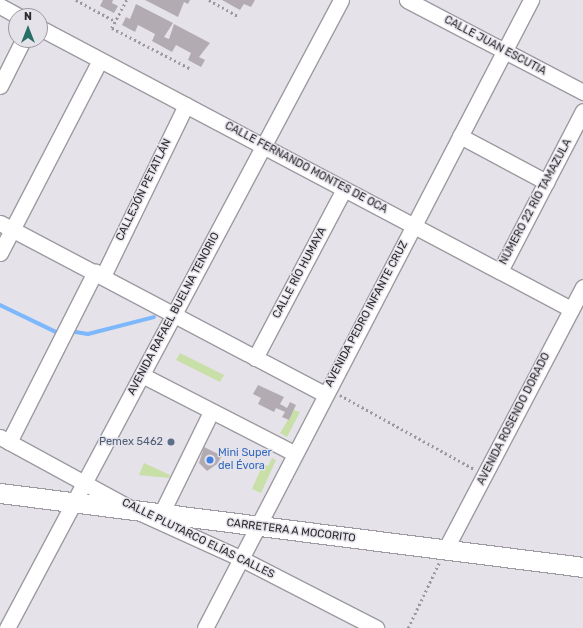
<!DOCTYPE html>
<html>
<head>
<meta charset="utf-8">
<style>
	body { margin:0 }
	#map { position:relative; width:583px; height:628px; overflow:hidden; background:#e5e2ea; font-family:Rubik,sans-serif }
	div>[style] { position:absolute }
	.green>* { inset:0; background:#c8e0a8 }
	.stream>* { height:4px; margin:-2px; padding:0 2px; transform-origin:2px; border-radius:2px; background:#7cb8fb }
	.building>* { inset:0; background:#b2acb2 }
	.path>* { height:2.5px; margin-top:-1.25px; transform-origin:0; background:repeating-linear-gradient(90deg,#9b999e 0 2px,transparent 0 5px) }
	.roads { filter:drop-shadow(1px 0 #9d9aa1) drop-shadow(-1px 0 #9d9aa1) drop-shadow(0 1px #9d9aa1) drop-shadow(0 -1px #9d9aa1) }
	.minor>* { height:15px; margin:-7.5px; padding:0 7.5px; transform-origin:7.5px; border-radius:7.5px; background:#fff }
	.major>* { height:19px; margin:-9.5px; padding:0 9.5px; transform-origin:9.5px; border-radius:9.5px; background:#fff }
	.dots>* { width:11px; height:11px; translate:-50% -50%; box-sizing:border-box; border:2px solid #e5e2ea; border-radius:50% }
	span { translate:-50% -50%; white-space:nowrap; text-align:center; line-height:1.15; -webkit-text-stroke:3px #e5e2ea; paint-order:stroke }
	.street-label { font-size:11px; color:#2c2b2d }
	.service-label { font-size:11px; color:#4e5e75 }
	.right { translate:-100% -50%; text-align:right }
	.shop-label { font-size:11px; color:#366cbe }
	.left { translate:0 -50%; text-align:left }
	.north { position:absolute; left:8px; top:8px; width:40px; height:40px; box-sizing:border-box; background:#e5e2ea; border:1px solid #9b999e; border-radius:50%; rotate:0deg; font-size:11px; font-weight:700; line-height:16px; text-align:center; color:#2c2b2d }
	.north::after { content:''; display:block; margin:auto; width:14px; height:18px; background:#276f67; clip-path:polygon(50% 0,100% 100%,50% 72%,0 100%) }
</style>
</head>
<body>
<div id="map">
	<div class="green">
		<i style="clip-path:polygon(180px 353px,224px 375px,220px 382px,176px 360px)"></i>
		<i style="clip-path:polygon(294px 410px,300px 412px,287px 437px,280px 433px)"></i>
		<i style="clip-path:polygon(272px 458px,276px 460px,261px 493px,252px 489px,263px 464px,268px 466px)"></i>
		<i style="clip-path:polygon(144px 463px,170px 475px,169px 478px,139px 475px)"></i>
	</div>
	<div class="stream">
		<i style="left:0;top:305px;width:67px;rotate:25.8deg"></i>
		<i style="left:69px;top:331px;width:19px;rotate:9deg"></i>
		<i style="left:88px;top:334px;width:68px;rotate:-14.4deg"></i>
	</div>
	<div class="building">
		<i style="clip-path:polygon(103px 0,113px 0,112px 3px,118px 6px,114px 13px,100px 6px)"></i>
		<i style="clip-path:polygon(145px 0,190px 0,188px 4px,184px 2px,178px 17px)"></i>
		<i style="clip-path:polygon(222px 0,255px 0,251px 7px,244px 4px,240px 10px)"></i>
		<i style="clip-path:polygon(136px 4px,173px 23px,164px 37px,169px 39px,174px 24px,210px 43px,199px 57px,205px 60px,201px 67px,188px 60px,191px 53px,176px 45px,172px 52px,152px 41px,155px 34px,138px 25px,135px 32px,122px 25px,126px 17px,130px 19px)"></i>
		<i style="clip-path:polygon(258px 385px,284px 397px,280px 404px,287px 408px,290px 402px,296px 405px,289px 420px,282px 417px,285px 412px,276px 408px,274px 412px,258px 404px,261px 398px,253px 394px)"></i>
		<i style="clip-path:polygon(204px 447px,222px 456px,217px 464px,207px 471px,199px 463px)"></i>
	</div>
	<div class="path">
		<i style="left:76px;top:0;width:44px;rotate:28.3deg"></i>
		<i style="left:127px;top:0;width:32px;rotate:118deg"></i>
		<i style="left:112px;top:28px;width:89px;rotate:27.4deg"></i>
		<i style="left:209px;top:0;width:33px;rotate:29deg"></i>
		<i style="left:340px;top:395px;width:153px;rotate:28.9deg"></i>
		<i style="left:408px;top:628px;width:72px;rotate:-64.5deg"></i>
	</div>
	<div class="roads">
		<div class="minor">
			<i style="left:407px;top:0;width:199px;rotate:27.6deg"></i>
			<i style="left:0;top:6px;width:21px;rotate:29deg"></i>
			<i style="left:40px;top:28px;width:601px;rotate:27.89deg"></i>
			<i style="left:0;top:86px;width:51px;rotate:-63.4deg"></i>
			<i style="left:460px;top:136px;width:98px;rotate:28.1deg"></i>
			<i style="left:0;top:223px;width:367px;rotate:27.8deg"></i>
			<i style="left:0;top:253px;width:217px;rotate:-62.6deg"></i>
			<i style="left:500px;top:271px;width:180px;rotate:-62.6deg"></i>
			<i style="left:103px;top:276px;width:190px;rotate:-64.1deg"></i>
			<i style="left:255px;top:358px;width:191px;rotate:-62.2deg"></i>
			<i style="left:142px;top:375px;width:171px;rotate:27.2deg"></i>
			<i style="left:0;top:437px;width:153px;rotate:28.6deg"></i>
			<i style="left:134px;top:510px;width:119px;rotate:24.4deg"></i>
			<i style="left:242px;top:559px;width:151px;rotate:27.2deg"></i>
			<i style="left:9px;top:442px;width:191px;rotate:-63.2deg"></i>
			<i style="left:161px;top:514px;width:114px;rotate:-63.9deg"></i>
			<i style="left:445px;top:550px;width:297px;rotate:-62.3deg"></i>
			<i style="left:7px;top:628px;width:711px;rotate:-61.99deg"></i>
			<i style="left:205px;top:628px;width:708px;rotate:-62.57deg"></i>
		</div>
		<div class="major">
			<i style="left:0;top:493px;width:588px;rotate:7.23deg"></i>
		</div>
	</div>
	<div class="dots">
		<i style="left:171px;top:442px;background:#5c6f8a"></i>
		<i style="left:210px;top:460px;background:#3f7fe0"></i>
	</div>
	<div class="street-label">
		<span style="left:495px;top:46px;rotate:28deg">CALLE JUAN ESCUTIA</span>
		<span style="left:306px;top:168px;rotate:28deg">CALLE FERNANDO MONTES DE OCA</span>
		<span style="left:144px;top:190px;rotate:-64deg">CALLEJÓN PETATLÁN</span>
		<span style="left:536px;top:202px;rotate:-62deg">NÚMERO 22 RÍO TAMAZULA</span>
		<span style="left:300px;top:273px;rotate:-62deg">CALLE RÍO HUMAYA</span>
		<span style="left:174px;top:314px;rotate:-62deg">AVENIDA RAFAEL BUELNA TENORIO</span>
		<span style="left:367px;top:314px;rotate:-62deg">AVENIDA PEDRO INFANTE CRUZ</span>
		<span style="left:514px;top:419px;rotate:-63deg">AVENIDA ROSENDO DORADO</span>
		<span style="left:291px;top:531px;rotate:7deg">CARRETERA A MOCORITO</span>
		<span style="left:198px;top:539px;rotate:26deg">CALLE PLUTARCO ELÍAS CALLES</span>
	</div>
	<div class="service-label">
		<span class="right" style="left:163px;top:442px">Pemex 5462</span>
	</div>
	<div class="shop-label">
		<span class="left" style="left:218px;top:460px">Mini Super<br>del Évora</span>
	</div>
	<div class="north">N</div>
</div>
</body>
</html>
